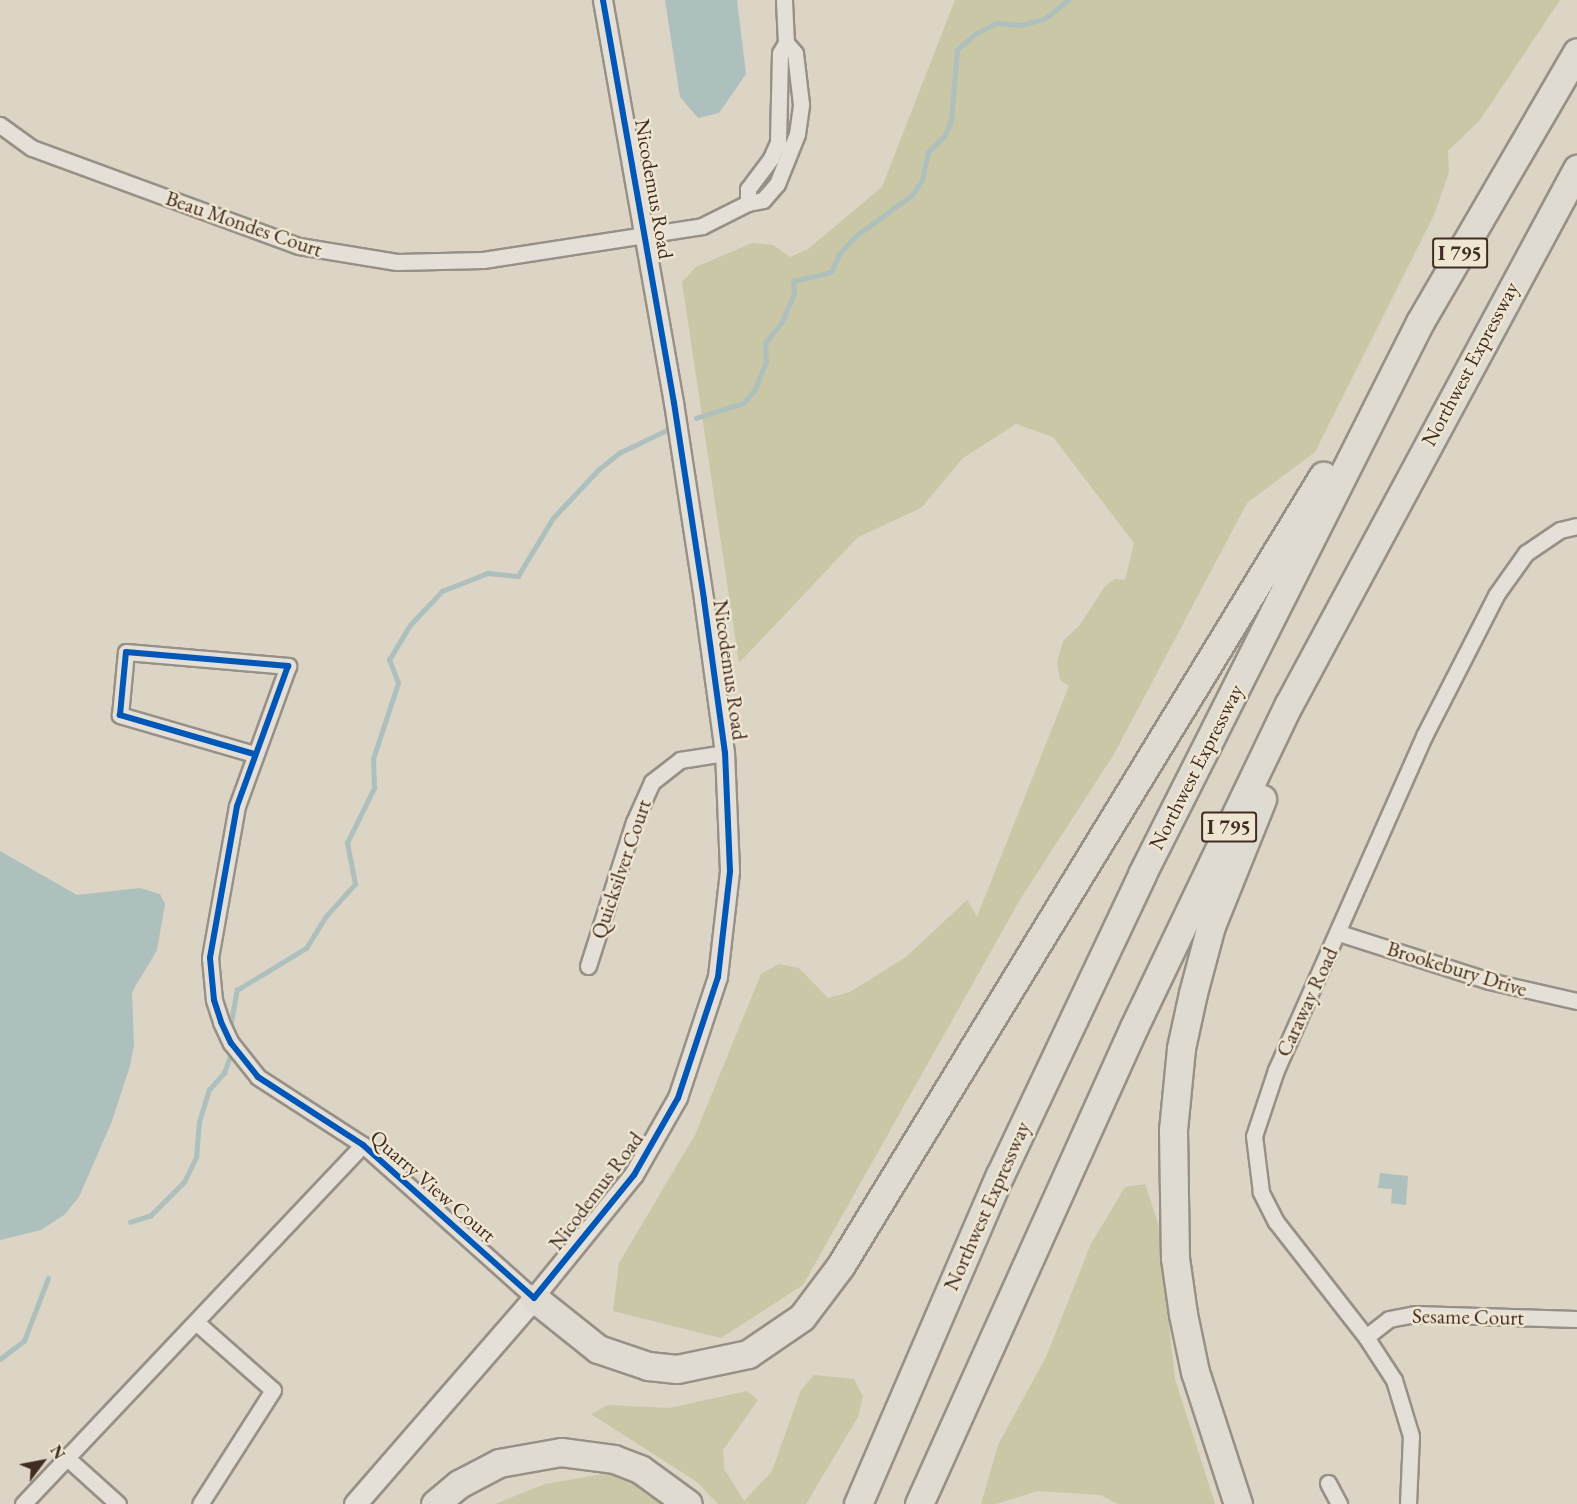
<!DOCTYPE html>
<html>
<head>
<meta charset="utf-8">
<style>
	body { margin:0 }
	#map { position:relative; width:1577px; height:1504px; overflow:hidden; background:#dcd4c4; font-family:"EB Garamond",serif }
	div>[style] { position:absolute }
	.green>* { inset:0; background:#c9c7a5 }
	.water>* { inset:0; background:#aec0bd }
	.stream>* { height:4.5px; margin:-2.25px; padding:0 2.25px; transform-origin:2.25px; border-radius:2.25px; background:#aec0bd }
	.roads { filter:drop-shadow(2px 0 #979086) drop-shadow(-2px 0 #979086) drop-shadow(0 2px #979086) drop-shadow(0 -2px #979086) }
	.minor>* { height:15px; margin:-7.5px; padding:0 7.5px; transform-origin:7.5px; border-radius:7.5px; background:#e4e0d8 }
	.tertiary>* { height:18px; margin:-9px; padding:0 9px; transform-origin:9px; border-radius:9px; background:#e4e0d8 }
	.secondary>* { height:21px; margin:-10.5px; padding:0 10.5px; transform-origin:10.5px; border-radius:10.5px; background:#e4e0d8 }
	.motorway>* { height:27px; margin:-13.5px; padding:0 13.5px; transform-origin:13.5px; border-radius:13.5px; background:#dfdbd1 }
	.cycleway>* { height:6px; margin:-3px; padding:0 3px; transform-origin:3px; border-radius:3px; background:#0057b8 }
	span { translate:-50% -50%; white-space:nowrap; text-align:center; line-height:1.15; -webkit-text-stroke:5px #efe6d2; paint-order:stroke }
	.shield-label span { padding:2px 4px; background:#efe6d2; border:2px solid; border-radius:4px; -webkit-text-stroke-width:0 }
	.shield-label { font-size:20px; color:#412c24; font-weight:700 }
	.street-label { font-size:21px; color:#412c24 }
	.north { position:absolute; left:12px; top:1432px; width:60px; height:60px; -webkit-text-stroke:4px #efe6d2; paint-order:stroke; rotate:58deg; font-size:16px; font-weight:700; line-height:24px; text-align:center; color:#412c24 }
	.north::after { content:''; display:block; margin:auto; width:21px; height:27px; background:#412c24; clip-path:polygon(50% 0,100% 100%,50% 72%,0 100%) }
</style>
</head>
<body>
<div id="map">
	<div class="green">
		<i style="clip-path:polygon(955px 0,1560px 0,1480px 120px,1448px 151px,1449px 172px,1434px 215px,1315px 452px,1247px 503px,1114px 754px,1021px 898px,803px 1285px,721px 1338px,613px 1311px,619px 1263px,695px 1135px,761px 974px,779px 964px,799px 968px,828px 998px,850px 992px,906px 957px,967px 900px,977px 917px,1069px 686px,1060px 680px,1057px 662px,1063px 641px,1079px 626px,1106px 585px,1115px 579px,1125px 580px,1134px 543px,1053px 437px,1016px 424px,963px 458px,921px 508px,858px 537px,739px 663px,682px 282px,696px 267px,752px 243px,773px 245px,790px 257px,808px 249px,882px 187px)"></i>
		<i style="clip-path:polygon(1145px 1184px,1158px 1223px,1175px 1379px,1215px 1504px,1118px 1504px,1100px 1495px,1038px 1491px,996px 1504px,981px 1504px,998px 1445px,1046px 1357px,1091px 1244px,1125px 1187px)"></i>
		<i style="clip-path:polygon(814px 1375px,854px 1379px,863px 1397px,858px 1417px,806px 1504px,718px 1504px,697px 1482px,591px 1414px,608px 1405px,669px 1408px,747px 1391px,758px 1400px,723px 1450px,724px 1469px,744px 1501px,772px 1471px,801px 1390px)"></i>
		<i style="clip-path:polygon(609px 1473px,646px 1488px,661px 1504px,495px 1504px,545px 1484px)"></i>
	</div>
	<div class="water">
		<i style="clip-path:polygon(665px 0,737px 0,746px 74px,719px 113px,698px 118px,680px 97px)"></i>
		<i style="clip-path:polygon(0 851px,77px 895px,140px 888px,160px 894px,165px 904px,157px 950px,132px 992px,134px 1045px,130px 1066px,112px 1121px,79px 1197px,64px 1215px,41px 1230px,0 1240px)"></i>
		<i style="clip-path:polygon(1380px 1173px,1408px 1176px,1406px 1205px,1391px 1203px,1392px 1189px,1378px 1188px)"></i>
	</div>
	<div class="stream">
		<i style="left:696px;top:418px;width:50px;rotate:-17.4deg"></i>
		<i style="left:744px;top:403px;width:18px;rotate:-52deg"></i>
		<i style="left:755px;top:389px;width:29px;rotate:-68deg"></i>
		<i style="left:766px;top:362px;width:19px;rotate:-93deg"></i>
		<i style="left:765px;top:343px;width:27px;rotate:-51deg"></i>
		<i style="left:782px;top:322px;width:30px;rotate:-67deg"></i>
		<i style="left:794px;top:294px;width:13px;rotate:-94deg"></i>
		<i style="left:793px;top:281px;width:39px;rotate:-13deg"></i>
		<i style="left:831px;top:272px;width:21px;rotate:-65deg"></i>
		<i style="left:840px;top:253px;width:25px;rotate:-47deg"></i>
		<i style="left:857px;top:235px;width:68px;rotate:-36deg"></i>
		<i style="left:912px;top:195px;width:18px;rotate:-56deg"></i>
		<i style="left:922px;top:180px;width:29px;rotate:-78deg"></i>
		<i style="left:928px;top:152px;width:23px;rotate:-45deg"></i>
		<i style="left:944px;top:136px;width:17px;rotate:-65deg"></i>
		<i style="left:951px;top:121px;width:71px;rotate:-85.2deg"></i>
		<i style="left:957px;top:50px;width:24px;rotate:-42deg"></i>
		<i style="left:975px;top:34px;width:25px;rotate:-27deg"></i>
		<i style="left:997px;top:23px;width:23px;rotate:5deg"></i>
		<i style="left:1020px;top:25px;width:25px;rotate:-14deg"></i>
		<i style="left:1044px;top:19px;width:31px;rotate:-38deg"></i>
		<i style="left:230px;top:1028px;width:39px;rotate:-80deg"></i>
		<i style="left:237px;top:990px;width:81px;rotate:-31.3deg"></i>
		<i style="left:306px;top:948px;width:39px;rotate:-58deg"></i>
		<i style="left:327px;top:915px;width:42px;rotate:-47.9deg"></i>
		<i style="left:355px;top:884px;width:42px;rotate:-101deg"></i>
		<i style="left:347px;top:843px;width:61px;rotate:-63.9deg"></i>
		<i style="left:374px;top:788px;width:29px;rotate:-92deg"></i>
		<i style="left:373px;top:759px;width:80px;rotate:-71.8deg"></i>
		<i style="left:398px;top:683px;width:25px;rotate:-111deg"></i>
		<i style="left:389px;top:660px;width:41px;rotate:-59deg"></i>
		<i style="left:410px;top:625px;width:47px;rotate:-46.7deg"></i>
		<i style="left:442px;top:591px;width:49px;rotate:-21.4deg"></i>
		<i style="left:488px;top:573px;width:30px;rotate:6deg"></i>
		<i style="left:518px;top:576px;width:68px;rotate:-58.9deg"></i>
		<i style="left:553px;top:518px;width:66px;rotate:-46.8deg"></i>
		<i style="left:598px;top:470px;width:27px;rotate:-39deg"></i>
		<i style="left:619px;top:453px;width:53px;rotate:-25.6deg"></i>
		<i style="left:130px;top:1222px;width:22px;rotate:-18deg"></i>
		<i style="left:151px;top:1215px;width:47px;rotate:-45deg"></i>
		<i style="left:184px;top:1182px;width:28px;rotate:-64deg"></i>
		<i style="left:196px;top:1157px;width:35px;rotate:-85deg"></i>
		<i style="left:199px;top:1122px;width:34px;rotate:-73deg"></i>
		<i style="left:209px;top:1090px;width:23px;rotate:-49deg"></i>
		<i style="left:224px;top:1073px;width:23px;rotate:-70deg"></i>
		<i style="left:0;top:1359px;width:30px;rotate:-37deg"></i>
		<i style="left:24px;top:1341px;width:67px;rotate:-69.1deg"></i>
	</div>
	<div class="roads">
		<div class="minor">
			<i style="left:0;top:125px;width:39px;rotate:36deg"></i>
			<i style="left:32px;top:148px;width:284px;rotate:20.2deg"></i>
			<i style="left:299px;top:246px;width:99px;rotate:9.3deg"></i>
			<i style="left:397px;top:262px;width:86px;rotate:-1.3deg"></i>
			<i style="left:483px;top:260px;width:222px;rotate:-8.8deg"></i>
			<i style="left:702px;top:226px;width:51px;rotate:-26.6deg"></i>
			<i style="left:748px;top:203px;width:15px;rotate:-11deg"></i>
			<i style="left:763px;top:200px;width:21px;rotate:-49deg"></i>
			<i style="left:777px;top:184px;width:54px;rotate:-68.2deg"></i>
			<i style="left:797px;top:134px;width:30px;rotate:-82deg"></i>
			<i style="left:801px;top:104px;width:51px;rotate:-96.7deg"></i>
			<i style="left:795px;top:53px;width:13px;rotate:-132deg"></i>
			<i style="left:748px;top:203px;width:14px;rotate:-90deg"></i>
			<i style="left:748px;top:189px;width:39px;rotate:-53deg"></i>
			<i style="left:771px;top:158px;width:17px;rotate:-66deg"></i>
			<i style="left:778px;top:142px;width:89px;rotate:-88.7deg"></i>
			<i style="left:780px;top:53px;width:12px;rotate:-59deg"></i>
			<i style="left:786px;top:43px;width:43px;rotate:-92.7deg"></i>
			<i style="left:254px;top:754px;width:140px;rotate:-163.8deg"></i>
			<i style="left:120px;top:715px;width:63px;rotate:-84.6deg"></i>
			<i style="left:126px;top:652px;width:163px;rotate:4.9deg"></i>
			<i style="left:288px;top:666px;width:149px;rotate:110deg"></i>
			<i style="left:237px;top:806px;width:154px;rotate:100.1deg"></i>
			<i style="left:210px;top:958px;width:42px;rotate:84.6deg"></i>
			<i style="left:214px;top:1000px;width:23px;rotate:72deg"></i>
			<i style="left:221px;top:1022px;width:23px;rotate:65deg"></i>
			<i style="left:231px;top:1043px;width:43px;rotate:51.5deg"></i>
			<i style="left:258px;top:1077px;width:125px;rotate:32.9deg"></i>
			<i style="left:363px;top:1145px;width:229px;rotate:41.8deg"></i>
			<i style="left:1339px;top:933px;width:157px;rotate:17.7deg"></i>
			<i style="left:1489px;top:981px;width:90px;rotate:12.8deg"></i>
			<i style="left:588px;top:966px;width:151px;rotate:-72.3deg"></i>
			<i style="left:634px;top:822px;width:44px;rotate:-65.8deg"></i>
			<i style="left:652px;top:782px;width:36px;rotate:-38deg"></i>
			<i style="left:680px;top:760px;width:46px;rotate:-8.8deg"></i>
			<i style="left:197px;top:1323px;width:101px;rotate:41.4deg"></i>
			<i style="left:273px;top:1390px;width:135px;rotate:122.6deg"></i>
			<i style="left:1366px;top:1337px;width:29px;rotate:-38deg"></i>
			<i style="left:1389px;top:1319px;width:26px;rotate:-11deg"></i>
			<i style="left:1415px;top:1314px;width:161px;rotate:1.8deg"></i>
			<i style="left:66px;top:1457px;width:70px;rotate:42.1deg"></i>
			<i style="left:1328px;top:1483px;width:24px;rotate:62deg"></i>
			<i style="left:23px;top:1504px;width:494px;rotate:-46.6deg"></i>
			<i style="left:1408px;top:1504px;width:68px;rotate:-87.5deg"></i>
			<i style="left:1411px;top:1436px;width:59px;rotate:-106.9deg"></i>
			<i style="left:1394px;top:1380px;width:51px;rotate:-123.1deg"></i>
			<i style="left:1366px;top:1337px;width:146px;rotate:-128deg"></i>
			<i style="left:1276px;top:1222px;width:34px;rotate:-117deg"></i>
			<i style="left:1261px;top:1192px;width:56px;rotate:-97.1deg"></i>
			<i style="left:1254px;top:1136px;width:70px;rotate:-71.6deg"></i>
			<i style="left:1276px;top:1070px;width:365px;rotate:-66.1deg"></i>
			<i style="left:1424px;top:736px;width:158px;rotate:-62.9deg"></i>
			<i style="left:1496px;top:595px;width:52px;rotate:-54.5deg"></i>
			<i style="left:1526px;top:553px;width:41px;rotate:-34.1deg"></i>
			<i style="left:1560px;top:530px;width:17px;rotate:-13deg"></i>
		</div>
		<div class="tertiary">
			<i style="left:534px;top:1298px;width:159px;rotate:-50.9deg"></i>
			<i style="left:634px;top:1175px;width:89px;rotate:-60.3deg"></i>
			<i style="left:678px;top:1098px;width:127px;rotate:-71.7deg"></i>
			<i style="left:718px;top:977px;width:107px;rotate:-83.5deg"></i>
			<i style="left:730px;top:871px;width:118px;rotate:-92.4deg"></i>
			<i style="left:725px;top:753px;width:155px;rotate:-97.8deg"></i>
			<i style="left:704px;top:599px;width:198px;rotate:-98.7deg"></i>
			<i style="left:674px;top:403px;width:409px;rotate:-100deg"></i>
		</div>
		<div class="secondary">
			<i style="left:355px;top:1504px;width:273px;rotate:-49deg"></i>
		</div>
		<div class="motorway">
			<i style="left:534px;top:1298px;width:82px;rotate:38.6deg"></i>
			<i style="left:598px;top:1349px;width:53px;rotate:18.8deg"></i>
			<i style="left:648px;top:1366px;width:29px;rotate:6deg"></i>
			<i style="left:677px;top:1369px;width:73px;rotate:-11.9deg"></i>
			<i style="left:748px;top:1354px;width:65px;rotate:-34.4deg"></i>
			<i style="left:802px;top:1317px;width:65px;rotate:-53.1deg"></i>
			<i style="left:841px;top:1265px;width:925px;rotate:-58.58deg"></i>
			<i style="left:435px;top:1504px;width:31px;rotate:-40deg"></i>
			<i style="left:459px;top:1484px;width:45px;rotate:-27.7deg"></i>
			<i style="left:499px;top:1463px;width:63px;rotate:-10.1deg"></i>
			<i style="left:561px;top:1452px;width:53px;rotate:7.5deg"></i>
			<i style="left:614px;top:1459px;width:28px;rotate:21deg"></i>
			<i style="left:640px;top:1469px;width:59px;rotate:36.1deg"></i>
			<i style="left:858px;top:1504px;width:358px;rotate:-66.7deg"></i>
			<i style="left:1000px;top:1175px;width:333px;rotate:-64.7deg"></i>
			<i style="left:1142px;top:874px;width:618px;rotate:-63.27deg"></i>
			<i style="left:1420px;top:322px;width:312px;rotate:-59.8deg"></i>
			<i style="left:919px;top:1504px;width:523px;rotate:-65.74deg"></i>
			<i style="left:1134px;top:1027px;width:358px;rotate:-64.4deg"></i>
			<i style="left:1289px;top:704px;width:608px;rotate:-61.71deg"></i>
			<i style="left:1238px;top:1504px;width:139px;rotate:-108deg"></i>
			<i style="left:1195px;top:1372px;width:59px;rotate:-101.7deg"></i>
			<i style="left:1183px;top:1314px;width:57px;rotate:-98.1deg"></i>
			<i style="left:1175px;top:1258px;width:128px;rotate:-90.9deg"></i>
			<i style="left:1173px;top:1130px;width:82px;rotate:-84.4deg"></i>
			<i style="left:1181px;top:1048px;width:56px;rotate:-77.7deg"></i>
			<i style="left:1193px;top:993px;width:69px;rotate:-75deg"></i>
			<i style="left:1211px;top:926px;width:137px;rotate:-68.1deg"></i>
		</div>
	</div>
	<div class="cycleway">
		<i style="left:254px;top:754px;width:140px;rotate:-163.8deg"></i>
		<i style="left:120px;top:715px;width:63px;rotate:-84.6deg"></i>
		<i style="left:126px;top:652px;width:163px;rotate:4.9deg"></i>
		<i style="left:288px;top:666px;width:149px;rotate:110deg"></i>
		<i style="left:237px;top:806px;width:154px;rotate:100.1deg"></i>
		<i style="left:210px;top:958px;width:42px;rotate:84.6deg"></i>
		<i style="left:214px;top:1000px;width:23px;rotate:72deg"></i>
		<i style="left:221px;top:1022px;width:23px;rotate:65deg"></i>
		<i style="left:231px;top:1043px;width:43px;rotate:51.5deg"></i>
		<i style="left:258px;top:1077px;width:125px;rotate:32.9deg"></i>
		<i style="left:363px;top:1145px;width:229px;rotate:41.8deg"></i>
		<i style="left:534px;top:1298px;width:159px;rotate:-50.9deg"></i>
		<i style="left:634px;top:1175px;width:89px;rotate:-60.3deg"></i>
		<i style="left:678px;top:1098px;width:127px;rotate:-71.7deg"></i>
		<i style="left:718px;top:977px;width:107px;rotate:-83.5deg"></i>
		<i style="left:730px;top:871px;width:118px;rotate:-92.4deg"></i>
		<i style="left:725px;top:753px;width:155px;rotate:-97.8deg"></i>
		<i style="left:704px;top:599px;width:198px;rotate:-98.7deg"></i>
		<i style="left:674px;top:403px;width:409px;rotate:-100deg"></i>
	</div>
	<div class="shield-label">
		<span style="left:1460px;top:253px">I 795</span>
		<span style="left:1229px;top:827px">I 795</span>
	</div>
	<div class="street-label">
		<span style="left:654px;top:189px;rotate:80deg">Nicodemus Road</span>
		<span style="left:244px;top:224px;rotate:19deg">Beau Mondes Court</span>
		<span style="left:1470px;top:364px;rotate:-62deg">Northwest Expressway</span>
		<span style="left:730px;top:670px;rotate:82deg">Nicodemus Road</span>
		<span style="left:1196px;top:767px;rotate:-63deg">Northwest Expressway</span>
		<span style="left:621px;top:869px;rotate:-71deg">Quicksilver Court</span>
		<span style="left:1457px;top:969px;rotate:17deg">Brookebury Drive</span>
		<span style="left:1307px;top:1002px;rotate:-65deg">Caraway Road</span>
		<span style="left:433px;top:1186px;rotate:41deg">Quarry View Court</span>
		<span style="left:596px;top:1191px;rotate:-53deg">Nicodemus Road</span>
		<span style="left:987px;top:1206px;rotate:-66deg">Northwest Expressway</span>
		<span style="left:1468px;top:1317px;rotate:1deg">Sesame Court</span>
	</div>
	<div class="north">N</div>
</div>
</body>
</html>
